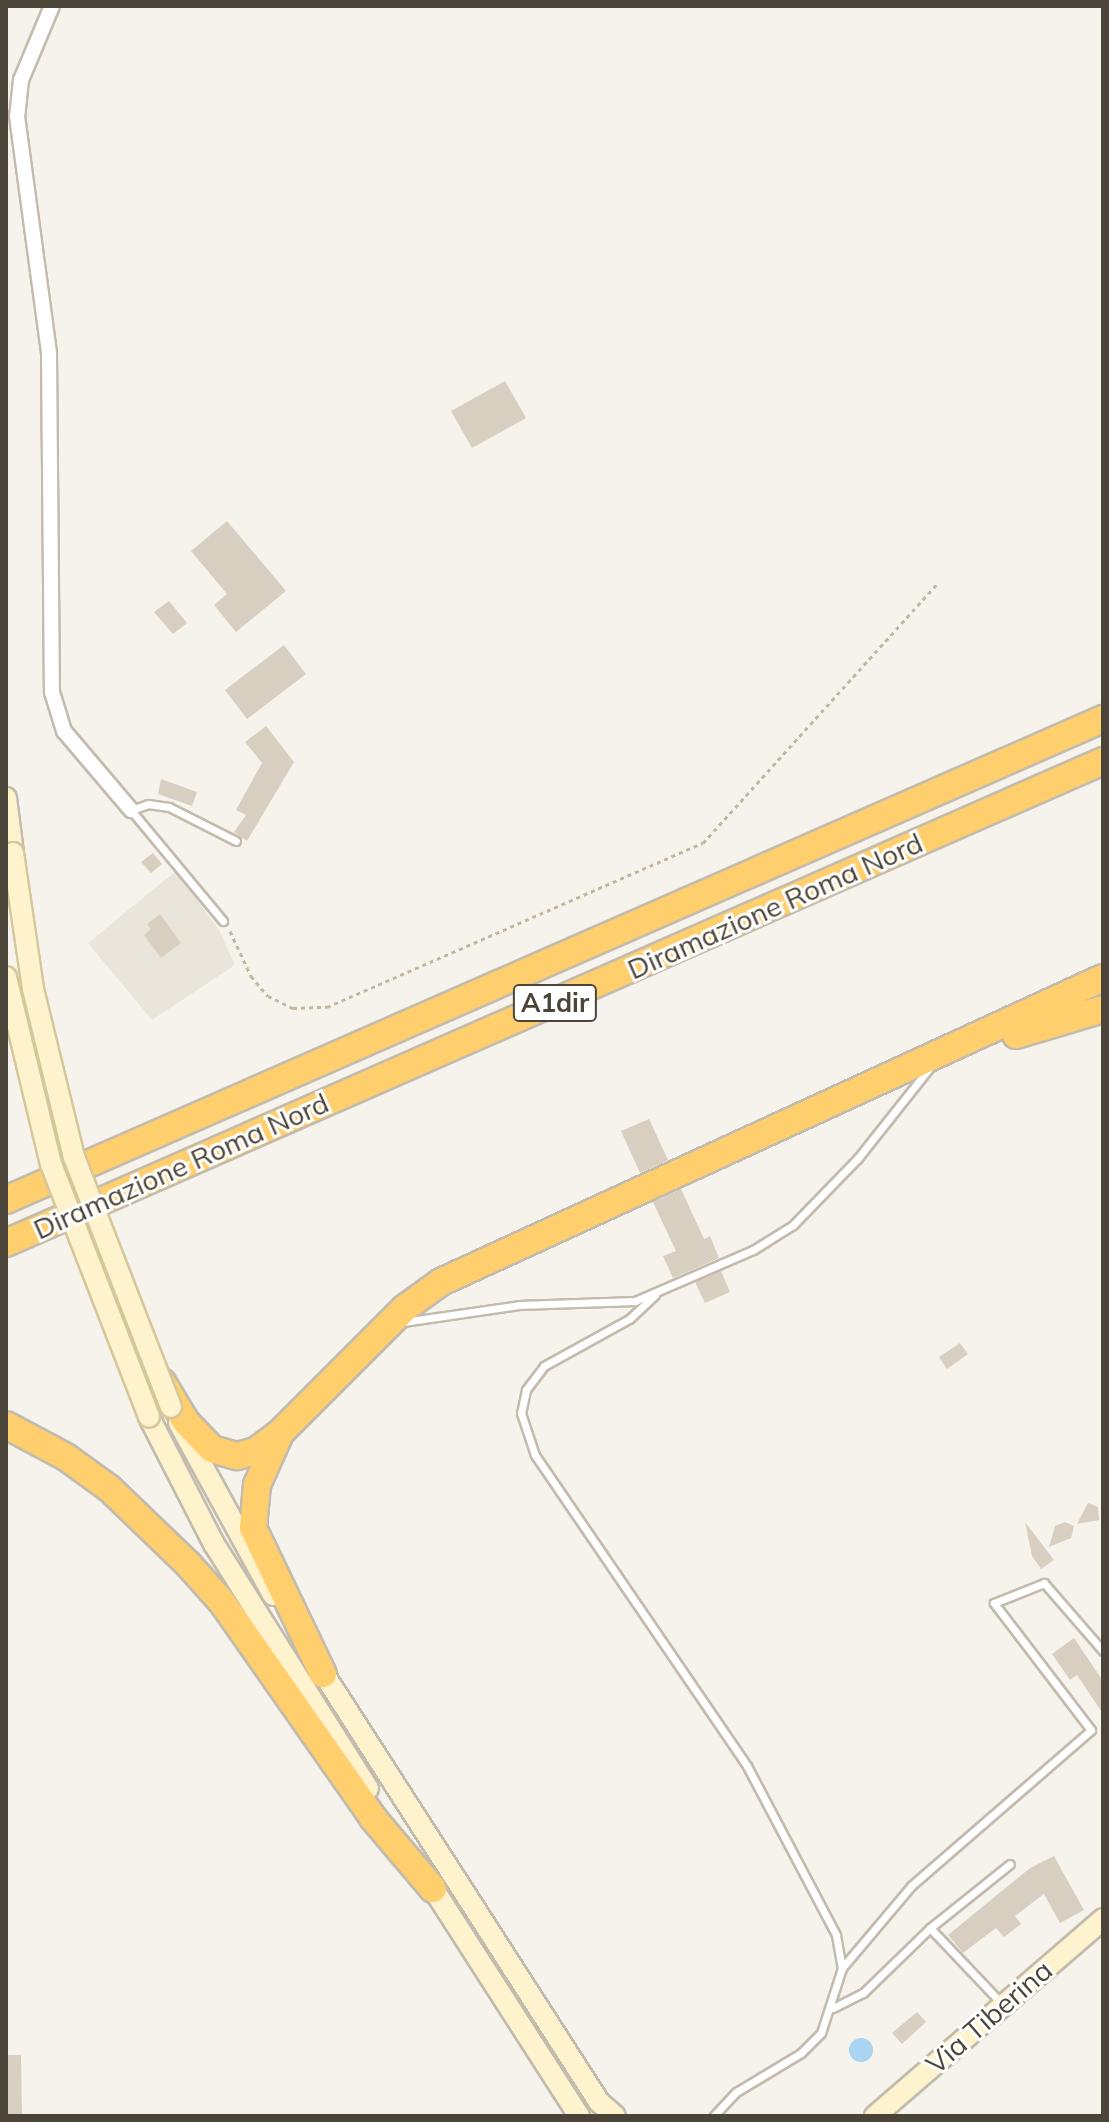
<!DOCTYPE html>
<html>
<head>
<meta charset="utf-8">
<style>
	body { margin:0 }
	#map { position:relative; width:1109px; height:2122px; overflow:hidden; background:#f6f3ec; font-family:Mulish,sans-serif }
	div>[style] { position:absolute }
	.residential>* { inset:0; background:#eae5da }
	.water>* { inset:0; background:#a9d4f2 }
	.round { border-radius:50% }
	.building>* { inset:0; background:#d8cfc1 }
	.path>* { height:3px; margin-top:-1.5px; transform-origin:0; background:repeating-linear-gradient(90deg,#c4b79f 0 4px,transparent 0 8px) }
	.roads { filter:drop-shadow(2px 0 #c2bbae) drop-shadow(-2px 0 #c2bbae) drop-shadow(0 2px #c2bbae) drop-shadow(0 -2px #c2bbae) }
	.lane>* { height:7px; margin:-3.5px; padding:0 3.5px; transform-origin:3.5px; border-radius:3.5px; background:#fff }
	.street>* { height:14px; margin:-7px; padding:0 7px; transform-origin:7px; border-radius:7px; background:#fff }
	.secondary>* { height:20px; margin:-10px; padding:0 10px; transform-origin:10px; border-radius:10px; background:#fff3cd }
	.highway>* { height:26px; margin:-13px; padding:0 13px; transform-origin:13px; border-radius:13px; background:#ffcf6e }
	.bridges { filter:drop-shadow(2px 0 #d6c79b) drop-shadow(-2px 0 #d6c79b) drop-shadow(0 2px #d6c79b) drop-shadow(0 -2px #d6c79b) }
	.secondary-bridge>* { height:20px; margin:-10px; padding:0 10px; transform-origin:10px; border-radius:10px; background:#fff3cd }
	span { translate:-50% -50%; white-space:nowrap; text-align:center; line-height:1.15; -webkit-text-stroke:6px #fff; paint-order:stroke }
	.shield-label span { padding:2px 6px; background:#fff; border:2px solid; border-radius:6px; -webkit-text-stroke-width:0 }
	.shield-label { font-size:26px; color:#4b4439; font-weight:700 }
	.street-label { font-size:28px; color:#4b4439 }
	.frame { position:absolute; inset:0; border:8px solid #4b4439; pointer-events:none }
</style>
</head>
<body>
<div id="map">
	<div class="residential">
		<i style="clip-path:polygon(176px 871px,219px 930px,235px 965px,152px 1020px,88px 943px)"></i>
	</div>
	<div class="water">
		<i class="round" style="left:849px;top:2038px;width:24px;height:24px"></i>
	</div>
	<div class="building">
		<i style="clip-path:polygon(505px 381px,526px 418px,472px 448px,451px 411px)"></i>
		<i style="clip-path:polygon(227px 521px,286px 591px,236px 632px,214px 605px,227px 594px,191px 551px)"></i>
		<i style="clip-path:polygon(169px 601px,187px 623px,173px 634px,154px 612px)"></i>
		<i style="clip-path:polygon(284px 645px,306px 674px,247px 719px,225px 690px)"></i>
		<i style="clip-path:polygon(266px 726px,294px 762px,247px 841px,234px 832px,246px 815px,236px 810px,262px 763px,245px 742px)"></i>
		<i style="clip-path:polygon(161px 779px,197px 792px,192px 806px,158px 794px)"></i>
		<i style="clip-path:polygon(153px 853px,162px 864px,151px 873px,141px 862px)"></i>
		<i style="clip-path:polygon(160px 914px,181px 943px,161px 958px,144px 935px,151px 929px,147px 924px)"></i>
		<i style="clip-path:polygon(649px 1119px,668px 1160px,640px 1173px,621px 1131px)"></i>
		<i style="clip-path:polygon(681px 1189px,704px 1239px,710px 1236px,719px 1258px,673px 1278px,663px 1256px,676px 1251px,653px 1202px)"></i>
		<i style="clip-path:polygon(721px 1271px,730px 1292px,705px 1303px,695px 1282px)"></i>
		<i style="clip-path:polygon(960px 1343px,968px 1354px,947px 1369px,939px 1357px)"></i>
		<i style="clip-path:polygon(1088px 1503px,1098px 1507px,1099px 1520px,1077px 1524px)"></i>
		<i style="clip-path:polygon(1025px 1522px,1054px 1560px,1041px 1569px,1032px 1556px)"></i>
		<i style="clip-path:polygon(1065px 1522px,1074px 1526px,1071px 1538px,1049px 1547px,1055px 1526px)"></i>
		<i style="clip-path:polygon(1074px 1638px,1103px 1681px,1103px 1714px,1077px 1675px,1070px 1680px,1052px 1654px)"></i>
		<i style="clip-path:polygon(1054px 1856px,1084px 1910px,1060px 1923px,1044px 1894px,1015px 1916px,1021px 1924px,1004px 1937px,996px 1928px,963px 1953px,948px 1935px,1030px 1868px)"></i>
		<i style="clip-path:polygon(917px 2012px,926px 2022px,902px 2044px,892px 2033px)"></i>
		<i style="clip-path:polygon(6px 2055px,21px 2055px,22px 2116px,8px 2116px)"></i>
	</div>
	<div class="path">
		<i style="left:230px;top:931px;width:50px;rotate:65deg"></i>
		<i style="left:251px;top:976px;width:26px;rotate:50deg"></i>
		<i style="left:268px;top:996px;width:28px;rotate:26deg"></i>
		<i style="left:293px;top:1008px;width:34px;rotate:-2deg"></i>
		<i style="left:327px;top:1007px;width:410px;rotate:-23.6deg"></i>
		<i style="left:703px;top:843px;width:348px;rotate:-47.9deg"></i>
	</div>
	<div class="roads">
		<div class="lane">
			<i style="left:223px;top:921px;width:144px;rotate:-129.7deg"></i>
			<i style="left:131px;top:810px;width:18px;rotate:-19deg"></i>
			<i style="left:148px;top:804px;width:21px;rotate:8deg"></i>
			<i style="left:169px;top:807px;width:75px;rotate:26.9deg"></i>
			<i style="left:655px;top:1295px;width:35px;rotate:137deg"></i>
			<i style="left:629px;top:1319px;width:97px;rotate:151.1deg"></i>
			<i style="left:544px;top:1366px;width:30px;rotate:127deg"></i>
			<i style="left:526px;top:1390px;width:24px;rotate:102deg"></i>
			<i style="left:521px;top:1413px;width:44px;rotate:71.6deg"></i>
			<i style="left:535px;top:1455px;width:376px;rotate:55.7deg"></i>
			<i style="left:747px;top:1766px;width:191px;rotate:62.2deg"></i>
			<i style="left:836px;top:1935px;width:34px;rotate:80deg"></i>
			<i style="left:842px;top:1968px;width:68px;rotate:107.9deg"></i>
			<i style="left:821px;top:2033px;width:28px;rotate:135deg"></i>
			<i style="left:801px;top:2053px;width:76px;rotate:149deg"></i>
			<i style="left:736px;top:2092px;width:33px;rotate:133deg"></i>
			<i style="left:403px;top:1322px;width:117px;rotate:-8.3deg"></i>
			<i style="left:519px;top:1305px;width:116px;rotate:-2deg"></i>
			<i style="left:635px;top:1301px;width:129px;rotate:-23.4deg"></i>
			<i style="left:753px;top:1250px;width:47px;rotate:-32deg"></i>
			<i style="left:793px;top:1225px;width:93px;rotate:-45.9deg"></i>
			<i style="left:858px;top:1158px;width:117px;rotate:-51.6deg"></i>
			<i style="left:930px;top:1928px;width:102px;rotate:-38.7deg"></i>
			<i style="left:842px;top:1968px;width:107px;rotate:-49.9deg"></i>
			<i style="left:911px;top:1886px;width:238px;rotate:-40.9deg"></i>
			<i style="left:1091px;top:1730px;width:160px;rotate:-127.4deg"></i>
			<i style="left:994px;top:1603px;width:54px;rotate:-21.8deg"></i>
			<i style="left:1044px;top:1583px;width:90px;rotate:49.1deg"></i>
			<i style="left:833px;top:2008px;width:34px;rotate:-27deg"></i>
			<i style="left:863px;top:1993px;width:93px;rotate:-44.1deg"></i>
			<i style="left:930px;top:1928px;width:105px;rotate:46.5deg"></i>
		</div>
		<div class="street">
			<i style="left:52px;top:6px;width:80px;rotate:112.7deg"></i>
			<i style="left:21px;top:80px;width:36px;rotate:96deg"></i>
			<i style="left:17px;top:116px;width:240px;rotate:82.3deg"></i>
			<i style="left:49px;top:354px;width:338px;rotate:89.5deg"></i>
			<i style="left:52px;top:692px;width:41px;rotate:72.9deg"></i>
			<i style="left:64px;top:731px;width:104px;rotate:49.7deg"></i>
		</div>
		<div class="secondary">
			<i style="left:6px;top:798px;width:55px;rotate:82.7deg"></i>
			<i style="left:149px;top:1417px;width:143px;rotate:62.9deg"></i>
			<i style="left:214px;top:1544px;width:289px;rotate:57.8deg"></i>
			<i style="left:179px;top:1423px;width:196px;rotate:61.3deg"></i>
			<i style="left:316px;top:1662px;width:523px;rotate:57.25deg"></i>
			<i style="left:599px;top:2102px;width:21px;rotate:41deg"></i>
			<i style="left:425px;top:1876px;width:285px;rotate:57.3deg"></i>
			<i style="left:875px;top:2116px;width:301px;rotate:-40.8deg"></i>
		</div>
		<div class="highway">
			<i style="left:1016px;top:1035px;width:91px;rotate:-16.6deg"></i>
			<i style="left:6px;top:1200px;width:1198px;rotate:-23.68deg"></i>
			<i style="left:6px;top:1243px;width:1198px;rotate:-23.72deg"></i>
			<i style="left:162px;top:1382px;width:47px;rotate:59deg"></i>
			<i style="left:186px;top:1422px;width:37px;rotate:46deg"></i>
			<i style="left:212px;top:1449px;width:26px;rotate:16deg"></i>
			<i style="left:237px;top:1456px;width:20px;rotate:-15deg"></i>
			<i style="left:256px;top:1451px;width:31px;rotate:-37deg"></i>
			<i style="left:281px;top:1432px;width:175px;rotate:-45deg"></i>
			<i style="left:405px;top:1308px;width:44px;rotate:-35.8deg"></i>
			<i style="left:441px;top:1282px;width:728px;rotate:-24.67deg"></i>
			<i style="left:6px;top:1425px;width:68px;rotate:28.1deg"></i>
			<i style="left:66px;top:1457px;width:54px;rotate:36deg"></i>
			<i style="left:110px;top:1489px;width:108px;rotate:43.9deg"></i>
			<i style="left:188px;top:1564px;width:51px;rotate:48.2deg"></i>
			<i style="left:222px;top:1602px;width:264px;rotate:55deg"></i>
			<i style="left:373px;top:1818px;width:93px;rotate:49.8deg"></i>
			<i style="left:279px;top:1436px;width:54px;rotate:114.2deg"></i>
			<i style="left:257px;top:1485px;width:43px;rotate:95.3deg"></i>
			<i style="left:253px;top:1528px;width:162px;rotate:64.4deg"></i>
		</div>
	</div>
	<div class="bridges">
		<div class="secondary-bridge">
			<i style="left:13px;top:853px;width:137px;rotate:81.6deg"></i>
			<i style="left:33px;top:989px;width:173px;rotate:76.3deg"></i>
			<i style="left:74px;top:1157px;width:268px;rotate:68.8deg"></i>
			<i style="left:6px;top:977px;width:192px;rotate:76.5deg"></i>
			<i style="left:51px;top:1164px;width:271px;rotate:68.8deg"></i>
		</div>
	</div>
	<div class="shield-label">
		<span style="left:555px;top:1003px">A1dir</span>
	</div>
	<div class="street-label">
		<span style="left:775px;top:906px;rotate:-24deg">Diramazione Roma Nord</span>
		<span style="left:181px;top:1166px;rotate:-24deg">Diramazione Roma Nord</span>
		<span style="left:989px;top:2017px;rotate:-41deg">Via Tiberina</span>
	</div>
	<div class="frame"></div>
</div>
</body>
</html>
